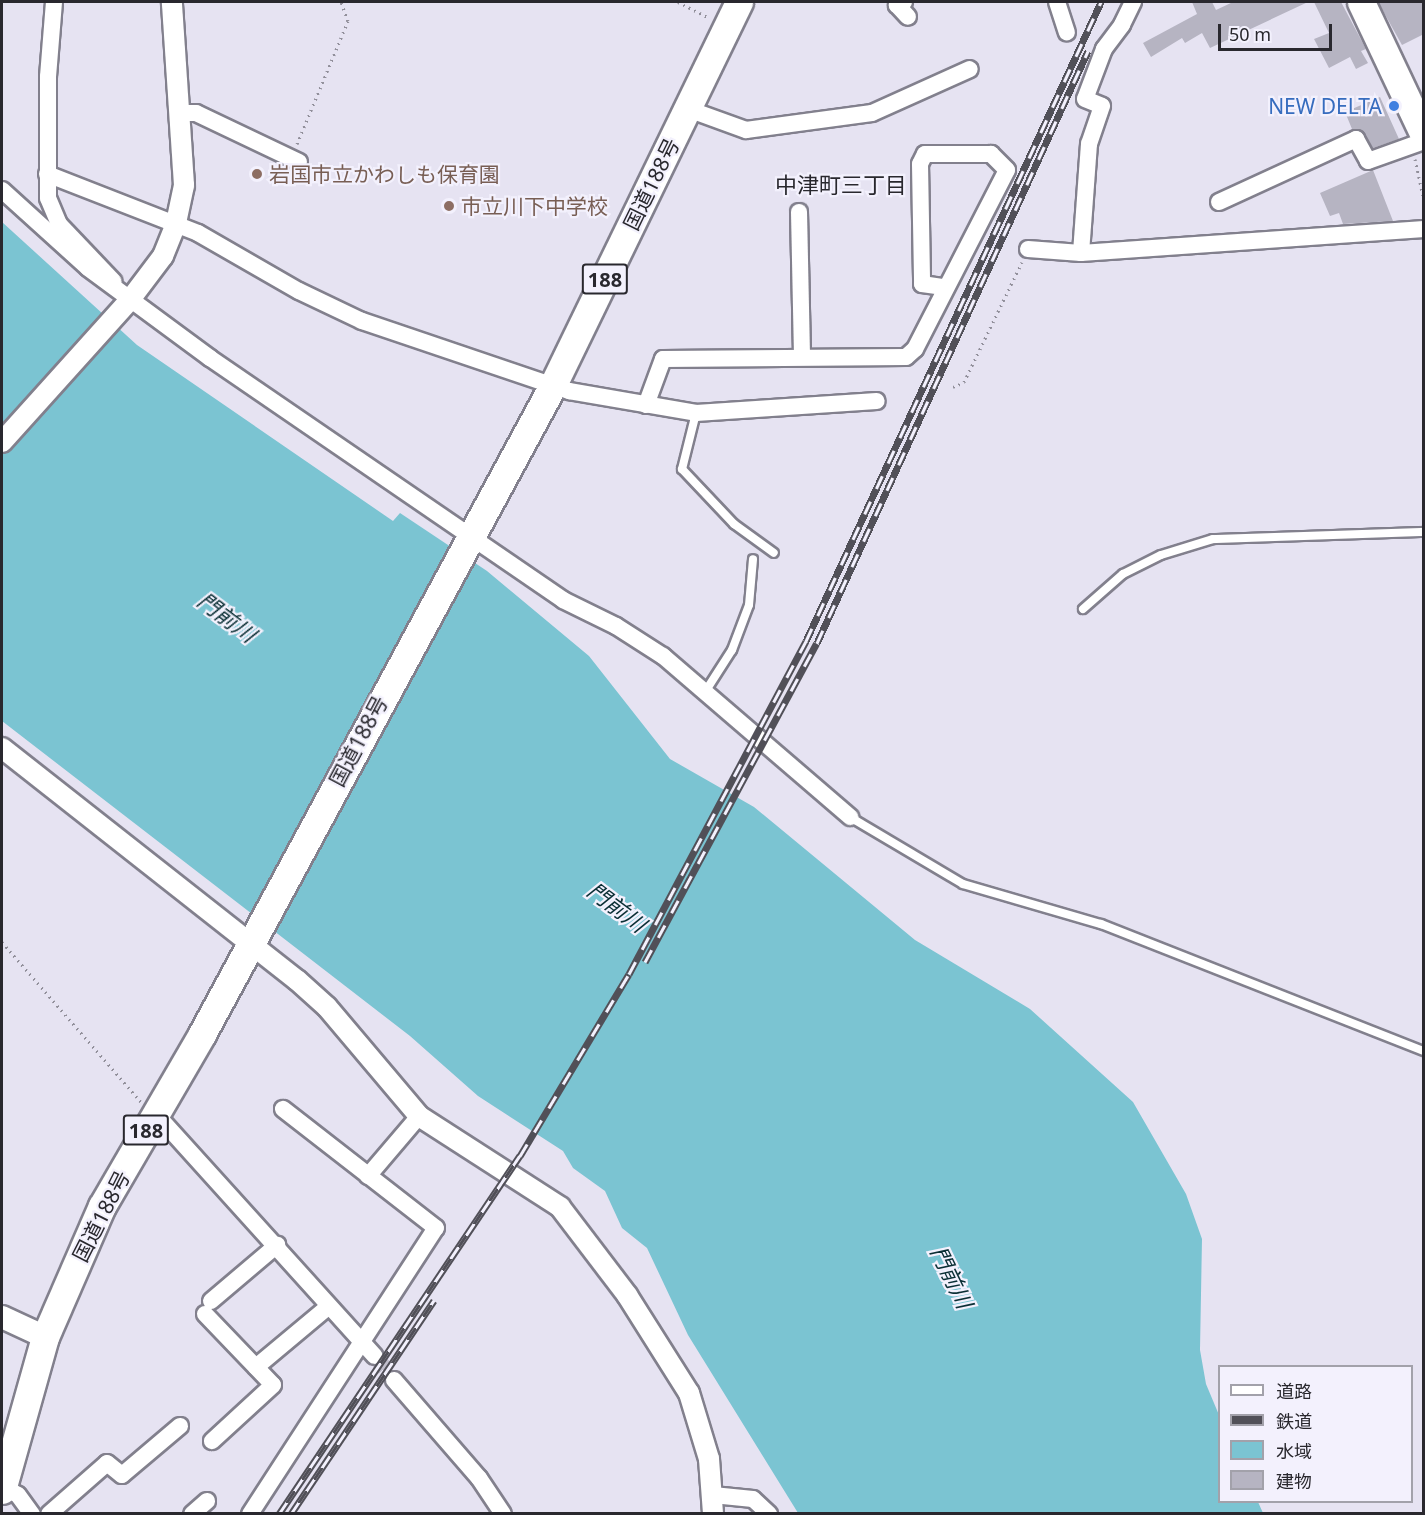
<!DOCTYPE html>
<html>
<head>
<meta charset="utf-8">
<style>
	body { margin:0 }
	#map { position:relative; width:1425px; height:1515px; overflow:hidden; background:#e6e3f2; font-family:"Noto Sans","Noto Sans JP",sans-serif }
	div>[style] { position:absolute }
	.water>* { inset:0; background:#7bc4d2 }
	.building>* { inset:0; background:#b6b4c2 }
	.minor-tunnel>* { height:16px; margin-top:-8px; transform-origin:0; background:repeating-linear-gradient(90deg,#c0becb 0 16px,transparent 0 24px) }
	.path>* { height:3px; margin-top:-1.5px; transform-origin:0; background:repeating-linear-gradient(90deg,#918f9a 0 1.5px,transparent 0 6px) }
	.roads { filter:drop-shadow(2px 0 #82808d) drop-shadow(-2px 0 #82808d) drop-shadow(0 2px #82808d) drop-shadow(0 -2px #82808d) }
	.service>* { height:8px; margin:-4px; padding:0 4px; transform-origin:4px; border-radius:4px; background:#fff }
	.minor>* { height:16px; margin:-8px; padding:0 8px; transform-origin:8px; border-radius:8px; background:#fff }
	.tertiary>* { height:20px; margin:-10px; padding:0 10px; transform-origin:10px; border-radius:10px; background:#fff }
	.secondary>* { height:22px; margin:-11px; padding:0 11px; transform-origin:11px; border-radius:11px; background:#fff }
	.trunk>* { height:27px; margin:-13.5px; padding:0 13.5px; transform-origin:13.5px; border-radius:13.5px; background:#fff }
	.rail>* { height:7px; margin-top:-3.5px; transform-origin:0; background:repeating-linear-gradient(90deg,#f3f1fd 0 14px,#515058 0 28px); box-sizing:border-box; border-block:2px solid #515058 }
	.dots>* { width:16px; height:16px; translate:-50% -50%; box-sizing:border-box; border:3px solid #f3f1fd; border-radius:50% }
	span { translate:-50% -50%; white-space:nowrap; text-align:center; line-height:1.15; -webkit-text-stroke:4.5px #f3f1fd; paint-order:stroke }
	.shield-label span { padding:2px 4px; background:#f3f1fd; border:2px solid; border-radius:4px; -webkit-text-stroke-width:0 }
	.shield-label { font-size:20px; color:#29282e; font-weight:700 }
	.shop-label { font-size:21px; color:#366cbe }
	.right { translate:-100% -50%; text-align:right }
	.education-label { font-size:21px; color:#785e54 }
	.left { translate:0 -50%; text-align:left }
	.street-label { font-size:21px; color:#29282e }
	.neighbourhood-label { font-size:22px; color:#29282e }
	.water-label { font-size:22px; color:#0a2f35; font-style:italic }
	.frame { position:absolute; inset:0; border:3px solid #29282e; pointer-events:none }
	.legend { position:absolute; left:1218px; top:1365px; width:195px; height:138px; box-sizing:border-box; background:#f3f1fd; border:2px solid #a2a1aa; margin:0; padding:8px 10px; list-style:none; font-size:18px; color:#29282e }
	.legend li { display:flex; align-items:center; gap:12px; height:30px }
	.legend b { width:30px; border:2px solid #a2a1aa }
	.scale { position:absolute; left:1218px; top:24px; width:114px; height:27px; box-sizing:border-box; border:3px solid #29282e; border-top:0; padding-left:8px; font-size:18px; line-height:21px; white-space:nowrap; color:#29282e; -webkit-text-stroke:4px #f3f1fd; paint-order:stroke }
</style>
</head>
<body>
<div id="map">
	<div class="water">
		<i style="clip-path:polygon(2px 222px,137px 345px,393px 521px,400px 513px,487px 571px,589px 656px,670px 759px,754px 807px,915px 940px,1030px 1009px,1133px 1102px,1186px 1194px,1202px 1239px,1200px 1350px,1206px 1384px,1219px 1415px,1220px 1502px,1258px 1502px,1263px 1513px,798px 1513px,688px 1335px,647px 1248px,622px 1228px,605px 1191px,573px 1168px,563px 1151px,478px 1096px,410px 1036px,2px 721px)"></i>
	</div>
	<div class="building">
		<i style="clip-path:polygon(1192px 2px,1212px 2px,1216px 10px,1233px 2px,1308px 2px,1210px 48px,1202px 33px,1185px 43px,1182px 38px,1151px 57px,1143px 43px,1197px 14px)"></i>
		<i style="clip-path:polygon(1314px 2px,1341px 2px,1366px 49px,1361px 51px,1368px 63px,1356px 69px,1350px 57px,1329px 68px,1314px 39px,1329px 33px)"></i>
		<i style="clip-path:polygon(1378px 2px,1424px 2px,1424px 34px,1402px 45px)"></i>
		<i style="clip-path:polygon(1380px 97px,1399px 139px,1373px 148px,1362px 131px,1352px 129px,1345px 112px)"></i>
		<i style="clip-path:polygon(1373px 170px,1393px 221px,1343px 224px,1339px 213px,1330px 216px,1320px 193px)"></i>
	</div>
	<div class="minor-tunnel">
		<i style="left:375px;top:1356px;width:31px;rotate:52deg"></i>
	</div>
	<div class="path">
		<i style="left:678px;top:2px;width:34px;rotate:27deg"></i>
		<i style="left:297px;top:144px;width:133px;rotate:-67.5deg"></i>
		<i style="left:348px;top:21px;width:20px;rotate:-110deg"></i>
		<i style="left:1415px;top:159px;width:43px;rotate:77.9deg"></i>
		<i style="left:953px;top:387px;width:12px;rotate:-24deg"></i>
		<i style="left:964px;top:382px;width:133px;rotate:-64.2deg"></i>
		<i style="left:2px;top:942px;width:212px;rotate:49deg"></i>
	</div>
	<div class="roads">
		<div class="service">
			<i style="left:696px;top:413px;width:58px;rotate:104deg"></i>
			<i style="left:682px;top:469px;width:76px;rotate:46.6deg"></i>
			<i style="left:734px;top:524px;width:49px;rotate:35.9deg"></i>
			<i style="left:1083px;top:609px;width:53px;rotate:-41.2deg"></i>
			<i style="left:1123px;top:574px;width:42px;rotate:-26.6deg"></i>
			<i style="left:1161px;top:555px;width:54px;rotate:-17.1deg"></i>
			<i style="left:1213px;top:539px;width:211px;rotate:-1.9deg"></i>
			<i style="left:705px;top:692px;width:50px;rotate:-57.3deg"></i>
			<i style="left:732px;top:650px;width:48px;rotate:-69.3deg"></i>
			<i style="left:749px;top:605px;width:46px;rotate:-85deg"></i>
			<i style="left:850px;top:817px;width:131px;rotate:30.7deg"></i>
			<i style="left:963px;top:884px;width:144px;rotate:16.2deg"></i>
			<i style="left:1101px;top:924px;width:347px;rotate:21.5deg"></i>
		</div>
		<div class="minor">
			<i style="left:54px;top:2px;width:75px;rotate:94.6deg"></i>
			<i style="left:48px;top:77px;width:121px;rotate:90deg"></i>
			<i style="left:48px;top:198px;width:28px;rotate:67deg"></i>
			<i style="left:59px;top:224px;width:79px;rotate:46.5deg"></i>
			<i style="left:904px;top:2px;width:8px;rotate:157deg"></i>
			<i style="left:897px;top:5px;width:16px;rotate:47deg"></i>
			<i style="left:1057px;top:2px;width:32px;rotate:72deg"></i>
			<i style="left:1133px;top:2px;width:25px;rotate:116deg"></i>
			<i style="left:1122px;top:25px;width:30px;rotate:127deg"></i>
			<i style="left:1104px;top:49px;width:53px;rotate:110.8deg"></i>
			<i style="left:1085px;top:99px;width:18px;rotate:22deg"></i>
			<i style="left:1102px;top:106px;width:40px;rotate:108.9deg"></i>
			<i style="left:1089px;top:144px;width:109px;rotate:94.2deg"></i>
			<i style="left:1081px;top:253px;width:344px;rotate:-4deg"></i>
			<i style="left:688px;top:109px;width:62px;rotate:19.9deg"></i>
			<i style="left:746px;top:130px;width:127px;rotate:-7.7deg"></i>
			<i style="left:872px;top:113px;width:107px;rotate:-24.2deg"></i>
			<i style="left:182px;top:113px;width:14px"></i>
			<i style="left:196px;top:113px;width:114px;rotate:25.4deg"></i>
			<i style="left:47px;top:174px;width:162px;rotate:21.3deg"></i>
			<i style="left:198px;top:233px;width:116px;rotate:29.9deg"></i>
			<i style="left:299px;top:291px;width:70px;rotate:25.5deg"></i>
			<i style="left:362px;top:321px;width:219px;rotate:18.7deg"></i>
			<i style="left:569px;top:391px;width:129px;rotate:9.8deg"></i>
			<i style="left:696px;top:413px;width:181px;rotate:-3.8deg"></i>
			<i style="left:2px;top:190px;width:116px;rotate:42.2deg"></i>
			<i style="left:88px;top:268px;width:152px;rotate:36.4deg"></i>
			<i style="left:210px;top:358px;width:428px;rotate:34.4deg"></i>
			<i style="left:563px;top:600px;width:59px;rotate:26.1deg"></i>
			<i style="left:616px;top:626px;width:56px;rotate:32.6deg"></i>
			<i style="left:663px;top:656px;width:247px;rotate:40.7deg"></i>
			<i style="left:1219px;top:202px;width:151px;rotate:-24.7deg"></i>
			<i style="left:1356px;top:139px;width:25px;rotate:61deg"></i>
			<i style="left:1368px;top:161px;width:59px;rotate:-19.7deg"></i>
			<i style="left:799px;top:212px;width:145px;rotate:88.8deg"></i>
			<i style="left:1028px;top:249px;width:53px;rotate:4.3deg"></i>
			<i style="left:646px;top:405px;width:49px;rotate:-69.7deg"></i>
			<i style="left:663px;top:359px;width:243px;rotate:-0.5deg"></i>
			<i style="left:906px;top:357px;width:12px;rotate:-42deg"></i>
			<i style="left:915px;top:349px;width:201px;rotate:-62.8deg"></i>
			<i style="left:1007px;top:170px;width:23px;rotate:-135deg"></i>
			<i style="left:991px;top:154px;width:66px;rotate:180deg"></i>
			<i style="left:925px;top:154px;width:11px;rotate:117deg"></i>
			<i style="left:920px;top:164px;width:120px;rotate:89deg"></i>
			<i style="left:922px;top:284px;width:22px;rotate:8deg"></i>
			<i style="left:156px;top:1114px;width:326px;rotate:47.9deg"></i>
			<i style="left:368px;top:1176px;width:79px;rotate:-49.6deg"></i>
			<i style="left:211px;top:1301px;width:87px;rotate:-40.3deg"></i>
			<i style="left:205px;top:1314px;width:98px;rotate:46.2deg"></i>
			<i style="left:273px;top:1385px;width:83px;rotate:137.4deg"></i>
			<i style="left:256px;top:1367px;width:95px;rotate:-39.9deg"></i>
			<i style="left:394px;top:1380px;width:130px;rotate:49.1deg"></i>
			<i style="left:479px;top:1478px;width:43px;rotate:56.3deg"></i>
			<i style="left:3px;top:1486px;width:17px;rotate:31deg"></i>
			<i style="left:18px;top:1495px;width:24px;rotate:54deg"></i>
			<i style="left:713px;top:1495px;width:40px;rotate:5.7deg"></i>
			<i style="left:753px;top:1499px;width:22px;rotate:43deg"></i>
			<i style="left:49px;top:1514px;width:77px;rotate:-41.3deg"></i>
			<i style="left:107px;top:1463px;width:19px;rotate:39deg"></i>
			<i style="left:122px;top:1475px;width:76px;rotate:-40.2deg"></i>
			<i style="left:192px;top:1514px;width:20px;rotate:-41deg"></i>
			<i style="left:250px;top:1514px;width:341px;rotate:-57deg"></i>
			<i style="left:436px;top:1228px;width:194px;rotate:-142.1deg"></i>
		</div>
		<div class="tertiary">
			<i style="left:2px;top:442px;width:190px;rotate:-48deg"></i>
			<i style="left:129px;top:301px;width:56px;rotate:-52.9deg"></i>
			<i style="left:163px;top:256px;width:35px;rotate:-68deg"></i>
			<i style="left:176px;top:223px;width:39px;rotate:-78deg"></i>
			<i style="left:184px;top:185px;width:183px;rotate:-93.8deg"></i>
			<i style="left:2px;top:748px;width:375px;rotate:38.2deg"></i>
			<i style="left:297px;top:980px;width:40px;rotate:42deg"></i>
			<i style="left:327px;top:1007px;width:143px;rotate:49.8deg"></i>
			<i style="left:419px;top:1116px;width:168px;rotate:32.8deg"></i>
			<i style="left:560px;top:1207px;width:111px;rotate:52.7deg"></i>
			<i style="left:627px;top:1295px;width:116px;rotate:57.7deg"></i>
			<i style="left:689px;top:1393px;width:69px;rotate:73.1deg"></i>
			<i style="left:709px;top:1459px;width:55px;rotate:85.8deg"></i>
		</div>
		<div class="secondary">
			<i style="left:2px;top:1317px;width:47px;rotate:24.9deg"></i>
		</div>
		<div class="trunk">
			<i style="left:1361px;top:2px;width:147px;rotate:64.7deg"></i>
			<i style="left:2px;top:1490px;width:159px;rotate:-74.3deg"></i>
			<i style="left:45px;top:1337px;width:143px;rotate:-66.5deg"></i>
			<i style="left:102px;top:1206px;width:199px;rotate:-59.8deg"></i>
			<i style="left:202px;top:1034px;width:738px;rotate:-61.59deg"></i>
			<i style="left:553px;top:385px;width:426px;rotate:-64.1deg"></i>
		</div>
	</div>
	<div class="rail">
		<i style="left:645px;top:962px;width:362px;rotate:-61.7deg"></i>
		<i style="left:817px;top:643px;width:651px;rotate:-65.4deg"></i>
		<i style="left:279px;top:1514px;width:432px;rotate:-56.1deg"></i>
		<i style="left:520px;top:1156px;width:212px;rotate:-59.1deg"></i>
		<i style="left:629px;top:974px;width:377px;rotate:-62deg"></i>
		<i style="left:806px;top:641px;width:704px;rotate:-65.22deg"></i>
		<i style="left:291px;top:1514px;width:257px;rotate:-56.2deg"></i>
	</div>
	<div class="dots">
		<i style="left:1394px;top:106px;background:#3f7fe0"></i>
		<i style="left:257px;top:174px;background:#8d6e63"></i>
		<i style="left:449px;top:206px;background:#8d6e63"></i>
	</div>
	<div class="shield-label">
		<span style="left:605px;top:279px">188</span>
		<span style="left:146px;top:1130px">188</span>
	</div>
	<div class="shop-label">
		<span class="right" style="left:1382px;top:106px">NEW DELTA</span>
	</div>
	<div class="education-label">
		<span class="left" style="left:269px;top:174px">岩国市立かわしも保育園</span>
		<span class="left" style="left:461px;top:206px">市立川下中学校</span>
	</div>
	<div class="street-label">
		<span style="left:651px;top:184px;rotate:-64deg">国道188号</span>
		<span style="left:358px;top:741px;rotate:-62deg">国道188号</span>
		<span style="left:101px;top:1216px;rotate:-63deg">国道188号</span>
	</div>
	<div class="neighbourhood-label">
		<span style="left:841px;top:185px">中津町三丁目</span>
	</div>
	<div class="water-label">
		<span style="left:227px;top:617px;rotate:37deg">門前川</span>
		<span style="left:617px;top:907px;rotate:37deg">門前川</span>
		<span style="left:952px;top:1277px;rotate:64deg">門前川</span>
	</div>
	<div class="frame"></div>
	<ul class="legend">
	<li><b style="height:8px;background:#fff"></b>道路</li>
	<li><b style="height:8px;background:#515058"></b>鉄道</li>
	<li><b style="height:16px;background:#7bc4d2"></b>水域</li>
	<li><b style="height:16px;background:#b6b4c2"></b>建物</li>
	</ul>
	<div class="scale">50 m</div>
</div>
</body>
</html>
